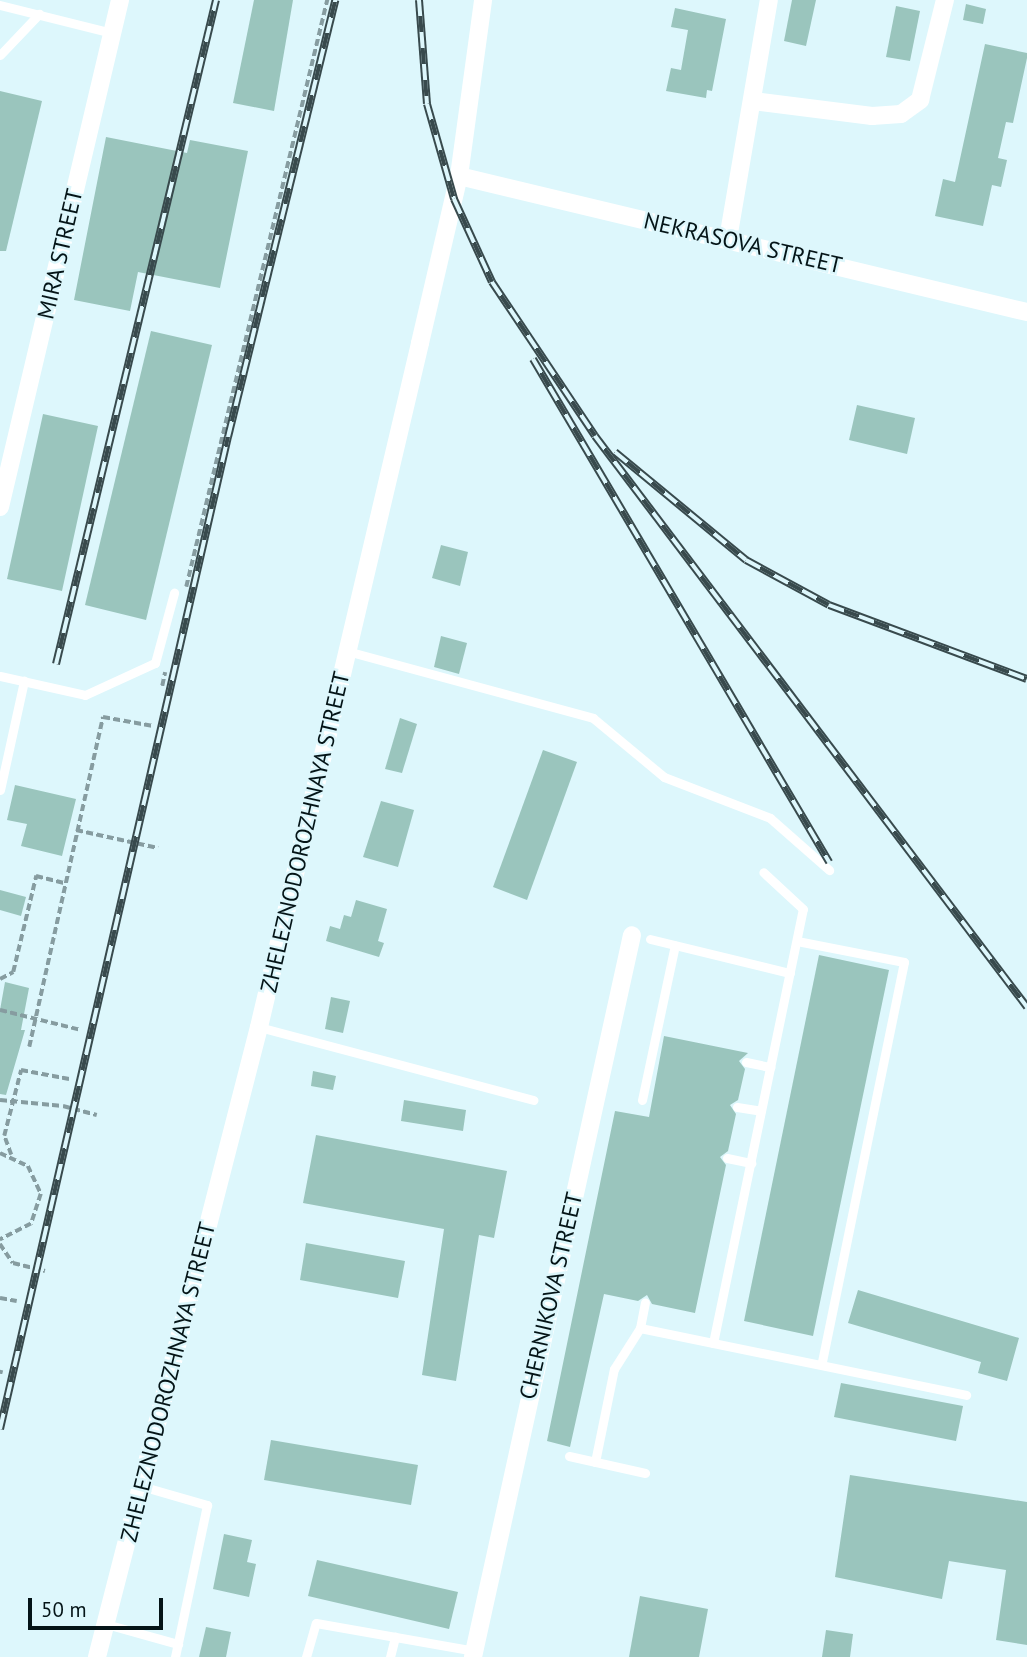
<!DOCTYPE html>
<html>
<head>
<meta charset="utf-8">
<style>
	body { margin:0 }
	#map { position:relative; width:1027px; height:1657px; overflow:hidden; background:#ddf7fc; font-family:"PT Sans",sans-serif }
	div>[style] { position:absolute }
	.building>* { inset:0; background:#9ac5bd }
	.path>* { height:3.5px; margin-top:-1.75px; transform-origin:0; background:repeating-linear-gradient(90deg,#869ca0 0 7px,transparent 0 10.5px) }
	.service>* { height:9px; margin:-4.5px; padding:0 4.5px; transform-origin:4.5px; border-radius:4.5px; background:#fff }
	.minor>* { height:18px; margin:-9px; padding:0 9px; transform-origin:9px; border-radius:9px; background:#fff }
	.rail>* { height:8px; margin-top:-4px; transform-origin:0; background:repeating-linear-gradient(90deg,#ddf7fc 0 16px,#384a4d 0 32px); box-sizing:border-box; border-block:2px solid #384a4d }
	span { translate:-50% -50%; white-space:nowrap; text-align:center; line-height:1.15; -webkit-text-stroke:5px #ddf7fc; paint-order:stroke }
	.street-label { font-size:23px; color:#041417 }
	.scale { position:absolute; left:28px; top:1598px; width:135px; height:32px; box-sizing:border-box; border:4px solid #041417; border-top:0; padding-left:9px; font-size:21px; line-height:24px; white-space:nowrap; color:#041417; -webkit-text-stroke:5px #ddf7fc; paint-order:stroke }
</style>
</head>
<body>
<div id="map">
	<div class="building">
		<i style="clip-path:polygon(254px 0,293px 0,274px 111px,233px 103px)"></i>
		<i style="clip-path:polygon(792px 0,816px 0,806px 46px,784px 41px)"></i>
		<i style="clip-path:polygon(966px 4px,986px 9px,983px 24px,963px 20px)"></i>
		<i style="clip-path:polygon(896px 6px,920px 11px,910px 61px,886px 57px)"></i>
		<i style="clip-path:polygon(675px 8px,726px 19px,712px 91px,707px 90px,706px 98px,666px 91px,671px 68px,681px 70px,688px 30px,671px 27px)"></i>
		<i style="clip-path:polygon(985px 44px,1027px 53px,1027px 58px,1013px 123px,1006px 122px,998px 158px,1007px 160px,1001px 187px,992px 185px,983px 226px,935px 216px,943px 179px,955px 182px)"></i>
		<i style="clip-path:polygon(0 91px,42px 101px,6px 251px,0 251px)"></i>
		<i style="clip-path:polygon(106px 137px,187px 153px,190px 140px,248px 151px,220px 288px,138px 272px,130px 311px,74px 300px)"></i>
		<i style="clip-path:polygon(151px 331px,212px 345px,146px 620px,85px 605px)"></i>
		<i style="clip-path:polygon(857px 405px,915px 418px,907px 454px,849px 440px)"></i>
		<i style="clip-path:polygon(43px 414px,98px 426px,62px 591px,7px 579px)"></i>
		<i style="clip-path:polygon(441px 545px,468px 552px,460px 586px,432px 578px)"></i>
		<i style="clip-path:polygon(441px 636px,467px 643px,459px 674px,434px 667px)"></i>
		<i style="clip-path:polygon(400px 718px,417px 724px,402px 773px,385px 769px)"></i>
		<i style="clip-path:polygon(543px 750px,577px 762px,527px 900px,493px 887px)"></i>
		<i style="clip-path:polygon(15px 785px,76px 799px,62px 856px,21px 846px,27px 824px,7px 820px)"></i>
		<i style="clip-path:polygon(381px 801px,414px 810px,398px 867px,363px 857px)"></i>
		<i style="clip-path:polygon(0 890px,26px 897px,21px 916px,0 910px)"></i>
		<i style="clip-path:polygon(356px 900px,387px 909px,378px 941px,384px 943px,379px 957px,326px 941px,330px 926px,340px 929px,344px 915px,351px 917px)"></i>
		<i style="clip-path:polygon(819px 955px,889px 970px,813px 1336px,744px 1321px)"></i>
		<i style="clip-path:polygon(5px 982px,29px 988px,21px 1030px,25px 1030px,6px 1095px,0 1094px,0 1010px)"></i>
		<i style="clip-path:polygon(331px 997px,350px 1001px,343px 1033px,325px 1029px)"></i>
		<i style="clip-path:polygon(664px 1036px,748px 1053px,739px 1061px,745px 1069px,738px 1100px,730px 1105px,736px 1114px,728px 1151px,720px 1157px,726px 1165px,695px 1313px,652px 1304px,647px 1295px,638px 1301px,604px 1294px,570px 1447px,547px 1441px,615px 1111px,649px 1117px)"></i>
		<i style="clip-path:polygon(313px 1071px,336px 1076px,333px 1090px,311px 1086px)"></i>
		<i style="clip-path:polygon(404px 1100px,466px 1110px,463px 1131px,401px 1121px)"></i>
		<i style="clip-path:polygon(316px 1135px,507px 1171px,494px 1238px,479px 1235px,456px 1381px,422px 1375px,444px 1229px,303px 1203px)"></i>
		<i style="clip-path:polygon(306px 1243px,405px 1261px,398px 1298px,300px 1280px)"></i>
		<i style="clip-path:polygon(858px 1290px,1019px 1338px,1007px 1381px,978px 1373px,981px 1362px,848px 1323px)"></i>
		<i style="clip-path:polygon(841px 1383px,963px 1406px,956px 1441px,834px 1417px)"></i>
		<i style="clip-path:polygon(271px 1440px,418px 1465px,411px 1505px,264px 1480px)"></i>
		<i style="clip-path:polygon(850px 1475px,1027px 1502px,1027px 1645px,996px 1640px,1006px 1570px,949px 1561px,942px 1599px,835px 1577px)"></i>
		<i style="clip-path:polygon(224px 1534px,252px 1540px,247px 1562px,256px 1564px,249px 1597px,213px 1589px)"></i>
		<i style="clip-path:polygon(317px 1560px,458px 1592px,449px 1629px,308px 1596px)"></i>
		<i style="clip-path:polygon(640px 1596px,708px 1609px,699px 1657px,629px 1657px)"></i>
		<i style="clip-path:polygon(206px 1627px,231px 1632px,226px 1657px,199px 1657px)"></i>
		<i style="clip-path:polygon(826px 1630px,853px 1634px,850px 1657px,822px 1657px)"></i>
	</div>
	<div class="path">
		<i style="left:186px;top:587px;width:604px;rotate:-76.49deg"></i>
		<i style="left:162px;top:686px;width:14px;rotate:-78deg"></i>
		<i style="left:76px;top:830px;width:84px;rotate:12.4deg"></i>
		<i style="left:0;top:979px;width:15px;rotate:-28deg"></i>
		<i style="left:13px;top:972px;width:99px;rotate:-76.5deg"></i>
		<i style="left:36px;top:876px;width:29px;rotate:14deg"></i>
		<i style="left:0;top:1010px;width:83px;rotate:13.9deg"></i>
		<i style="left:29px;top:1047px;width:338px;rotate:-77.4deg"></i>
		<i style="left:103px;top:717px;width:51px;rotate:10.2deg"></i>
		<i style="left:0;top:1100px;width:63px;rotate:5.4deg"></i>
		<i style="left:63px;top:1106px;width:35px;rotate:15deg"></i>
		<i style="left:0;top:1153px;width:31px;rotate:25deg"></i>
		<i style="left:28px;top:1166px;width:31px;rotate:65deg"></i>
		<i style="left:41px;top:1194px;width:32px;rotate:108deg"></i>
		<i style="left:31px;top:1224px;width:35px;rotate:153deg"></i>
		<i style="left:11px;top:1155px;width:20px;rotate:-110deg"></i>
		<i style="left:4px;top:1136px;width:68px;rotate:-75.6deg"></i>
		<i style="left:21px;top:1070px;width:49px;rotate:10.6deg"></i>
		<i style="left:0;top:1244px;width:23px;rotate:56deg"></i>
		<i style="left:13px;top:1263px;width:33px;rotate:14deg"></i>
		<i style="left:0;top:1298px;width:17px;rotate:10deg"></i>
		<i style="left:0;top:1374px;width:4px;rotate:-76deg"></i>
	</div>
	<div class="service">
		<i style="left:0;top:5px;width:115px;rotate:14deg"></i>
		<i style="left:0;top:55px;width:57px;rotate:-46.4deg"></i>
		<i style="left:347px;top:651px;width:255px;rotate:15.2deg"></i>
		<i style="left:593px;top:718px;width:92px;rotate:39.7deg"></i>
		<i style="left:664px;top:777px;width:114px;rotate:21.1deg"></i>
		<i style="left:770px;top:818px;width:79px;rotate:41.4deg"></i>
		<i style="left:0;top:676px;width:87px;rotate:12.6deg"></i>
		<i style="left:85px;top:695px;width:77px;rotate:-24.6deg"></i>
		<i style="left:155px;top:663px;width:73px;rotate:-74.8deg"></i>
		<i style="left:0;top:790px;width:112px;rotate:-77.6deg"></i>
		<i style="left:650px;top:939px;width:144px;rotate:13.7deg"></i>
		<i style="left:797px;top:941px;width:109px;rotate:11.1deg"></i>
		<i style="left:904px;top:962px;width:411px;rotate:101.6deg"></i>
		<i style="left:259px;top:1027px;width:284px;rotate:14.9deg"></i>
		<i style="left:746px;top:1062px;width:25px;rotate:12deg"></i>
		<i style="left:642px;top:1100px;width:158px;rotate:-78deg"></i>
		<i style="left:737px;top:1107px;width:24px;rotate:9deg"></i>
		<i style="left:727px;top:1158px;width:25px;rotate:12deg"></i>
		<i style="left:640px;top:1328px;width:26px;rotate:-79deg"></i>
		<i style="left:713px;top:1343px;width:443px;rotate:-78.3deg"></i>
		<i style="left:803px;top:909px;width:54px;rotate:-137.2deg"></i>
		<i style="left:569px;top:1456px;width:78px;rotate:12.6deg"></i>
		<i style="left:595px;top:1462px;width:95px;rotate:-78.5deg"></i>
		<i style="left:614px;top:1369px;width:49px;rotate:-57.6deg"></i>
		<i style="left:640px;top:1328px;width:333px;rotate:11.6deg"></i>
		<i style="left:141px;top:1486px;width:69px;rotate:16.1deg"></i>
		<i style="left:207px;top:1505px;width:155px;rotate:101.9deg"></i>
		<i style="left:106px;top:1624px;width:75px;rotate:15.5deg"></i>
		<i style="left:306px;top:1657px;width:35px;rotate:-74deg"></i>
		<i style="left:316px;top:1623px;width:160px;rotate:10deg"></i>
		<i style="left:390px;top:1657px;width:21px;rotate:-76deg"></i>
	</div>
	<div class="minor">
		<i style="left:753px;top:101px;width:120px;rotate:7.2deg"></i>
		<i style="left:872px;top:116px;width:29px;rotate:-4deg"></i>
		<i style="left:901px;top:114px;width:24px;rotate:-36deg"></i>
		<i style="left:920px;top:100px;width:103px;rotate:-76deg"></i>
		<i style="left:459px;top:176px;width:584px;rotate:13.47deg"></i>
		<i style="left:728px;top:239px;width:242px;rotate:-80.3deg"></i>
		<i style="left:0;top:507px;width:521px;rotate:-76.68deg"></i>
		<i style="left:97px;top:1657px;width:650px;rotate:-75.58deg"></i>
		<i style="left:259px;top:1027px;width:703px;rotate:-76.75deg"></i>
		<i style="left:420px;top:343px;width:171px;rotate:-76.9deg"></i>
		<i style="left:459px;top:176px;width:178px;rotate:-82.2deg"></i>
		<i style="left:473px;top:1657px;width:739px;rotate:-77.58deg"></i>
	</div>
	<div class="rail">
		<i style="left:419px;top:0;width:104px;rotate:85.6deg"></i>
		<i style="left:427px;top:104px;width:99px;rotate:74.1deg"></i>
		<i style="left:454px;top:199px;width:91px;rotate:65.4deg"></i>
		<i style="left:492px;top:282px;width:185px;rotate:56.2deg"></i>
		<i style="left:595px;top:436px;width:716px;rotate:52.89deg"></i>
		<i style="left:533px;top:359px;width:584px;rotate:59.52deg"></i>
		<i style="left:615px;top:452px;width:170px;rotate:39.5deg"></i>
		<i style="left:746px;top:560px;width:94px;rotate:28.5deg"></i>
		<i style="left:829px;top:605px;width:211px;rotate:20.5deg"></i>
		<i style="left:56px;top:664px;width:683px;rotate:-76.45deg"></i>
		<i style="left:0;top:1429px;width:1018px;rotate:-77.06deg"></i>
		<i style="left:228px;top:437px;width:450px;rotate:-76.2deg"></i>
	</div>
	<div class="street-label">
		<span style="left:743px;top:243px;rotate:13deg">NEKRASOVA STREET</span>
		<span style="left:60px;top:254px;rotate:-77deg">MIRA STREET</span>
		<span style="left:305px;top:832px;rotate:-77deg">ZHELEZNODOROZHNAYA STREET</span>
		<span style="left:551px;top:1296px;rotate:-77deg">CHERNIKOVA STREET</span>
		<span style="left:168px;top:1382px;rotate:-76deg">ZHELEZNODOROZHNAYA STREET</span>
	</div>
	<div class="scale">50 m</div>
</div>
</body>
</html>
